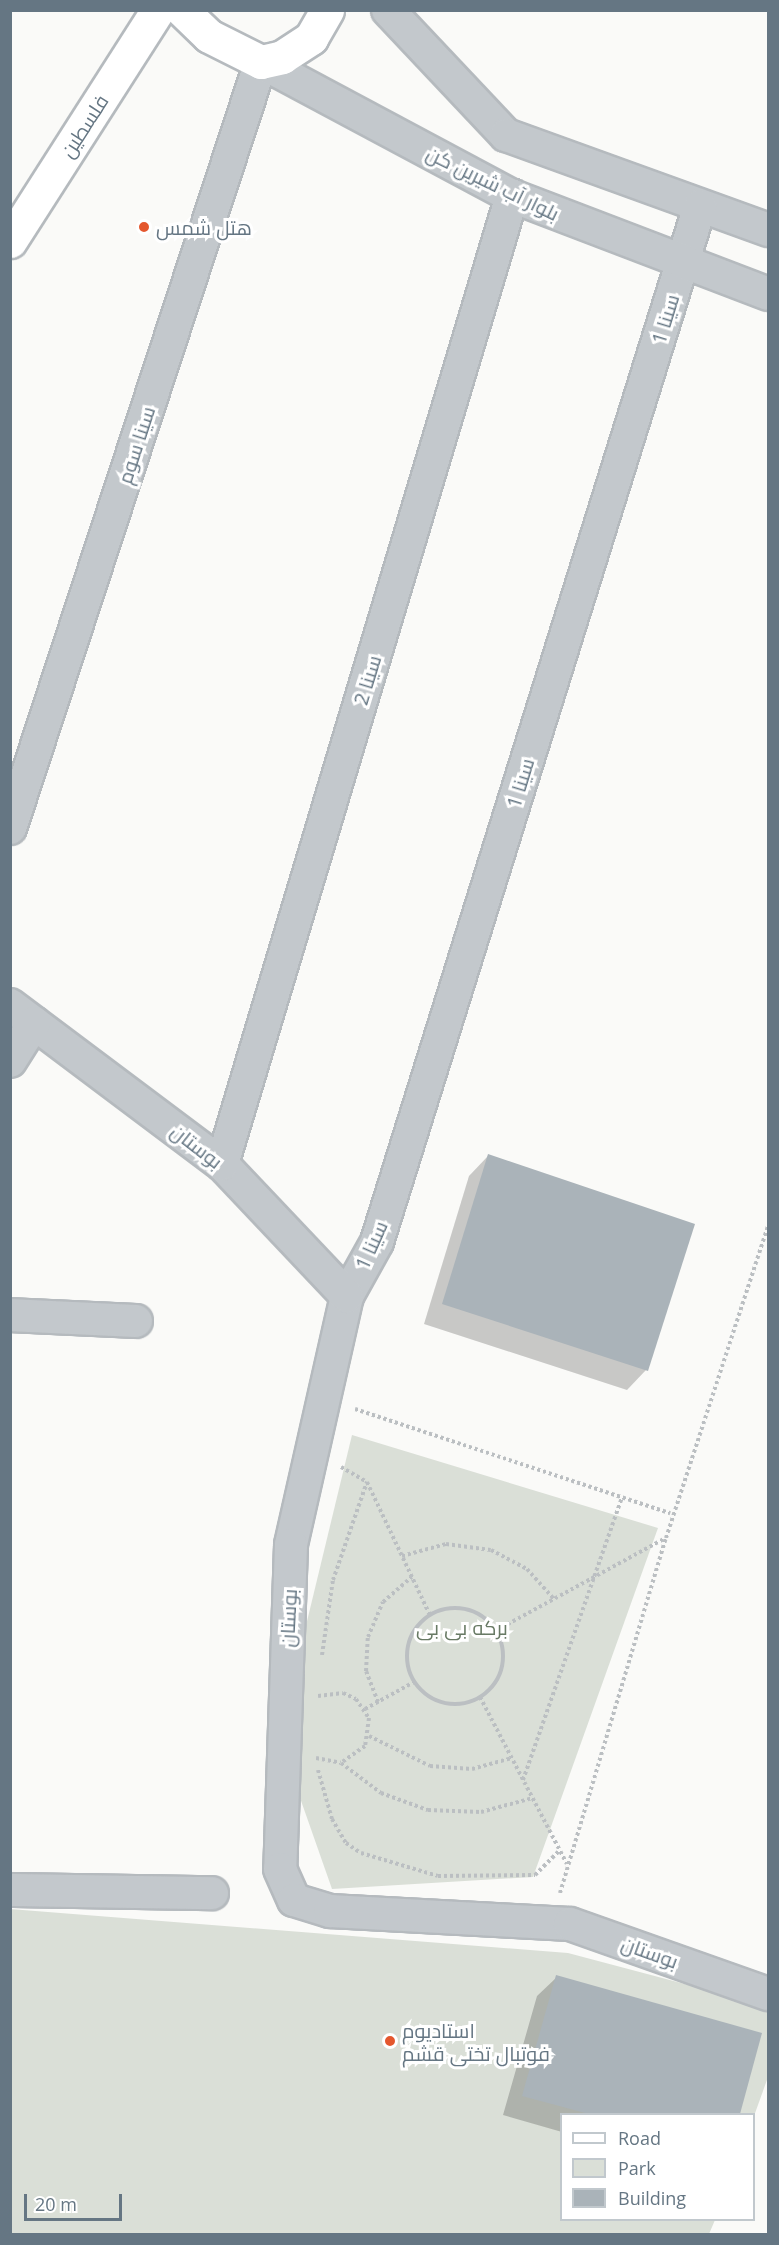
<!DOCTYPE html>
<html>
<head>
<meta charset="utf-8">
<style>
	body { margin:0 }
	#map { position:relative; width:779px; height:2245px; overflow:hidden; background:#fafaf8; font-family:"Open Sans",Cairo,sans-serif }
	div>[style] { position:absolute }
	.green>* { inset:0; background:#dadfd7 }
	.shadow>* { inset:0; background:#0003 }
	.building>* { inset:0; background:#aab3b9 }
	.path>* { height:4px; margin-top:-2px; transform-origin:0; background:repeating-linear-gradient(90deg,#bbbfc2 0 3px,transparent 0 6px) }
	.path>.ring { margin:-2px; padding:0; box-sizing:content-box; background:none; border:4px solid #bbbfc2; border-radius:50% }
	.roads { filter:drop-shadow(2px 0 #b5babe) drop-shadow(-2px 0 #b5babe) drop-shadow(0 2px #b5babe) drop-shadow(0 -2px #b5babe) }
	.minor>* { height:32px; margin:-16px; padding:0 16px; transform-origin:16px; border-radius:16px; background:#c3c8cc }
	.major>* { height:33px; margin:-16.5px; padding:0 16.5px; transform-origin:16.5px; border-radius:16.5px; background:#fff }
	.dots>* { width:16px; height:16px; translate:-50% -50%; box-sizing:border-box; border:3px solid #fff; border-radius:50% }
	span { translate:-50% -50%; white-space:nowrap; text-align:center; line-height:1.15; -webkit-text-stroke:6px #fff; paint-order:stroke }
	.street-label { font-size:20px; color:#657683 }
	.poi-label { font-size:20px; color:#657683 }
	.left { translate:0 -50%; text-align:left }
	.park-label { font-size:20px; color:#687a64 }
	.frame { position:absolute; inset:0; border:12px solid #657683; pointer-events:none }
	.legend { position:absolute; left:560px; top:2113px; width:195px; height:108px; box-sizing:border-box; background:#fff; border:2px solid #c1c8cd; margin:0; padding:8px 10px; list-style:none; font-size:18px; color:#657683 }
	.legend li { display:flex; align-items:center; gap:12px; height:30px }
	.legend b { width:30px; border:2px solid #c1c8cd }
	.scale { position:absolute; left:24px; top:2194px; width:98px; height:27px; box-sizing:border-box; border:3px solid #657683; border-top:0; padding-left:8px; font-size:18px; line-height:21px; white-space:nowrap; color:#657683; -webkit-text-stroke:4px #fff; paint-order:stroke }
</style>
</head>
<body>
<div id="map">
	<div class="green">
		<i style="clip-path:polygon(352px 1435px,658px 1528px,533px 1877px,332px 1889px,299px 1795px,302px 1642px)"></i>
		<i style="clip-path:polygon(10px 1909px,568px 1953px,768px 2006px,768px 2077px,754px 2116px,562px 2114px,562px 2220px,715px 2220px,709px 2234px,11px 2234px)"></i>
	</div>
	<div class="shadow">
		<i style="clip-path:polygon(488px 1156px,646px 1370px,627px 1390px,424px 1324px,469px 1176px)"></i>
		<i style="clip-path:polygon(557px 1977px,760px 2034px,738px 2114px,562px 2114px,562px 2132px,503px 2115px,537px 1996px)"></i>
	</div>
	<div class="building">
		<i style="clip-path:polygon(488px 1154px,695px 1224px,648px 1371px,442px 1304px)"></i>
		<i style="clip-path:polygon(556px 1975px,762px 2033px,740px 2114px,589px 2114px,522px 2096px)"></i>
	</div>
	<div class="path">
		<i style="left:355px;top:1409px;width:332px;rotate:18.3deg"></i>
		<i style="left:341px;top:1467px;width:30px;rotate:30deg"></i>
		<i style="left:367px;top:1482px;width:147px;rotate:64.7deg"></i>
		<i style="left:402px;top:1556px;width:46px;rotate:-15.3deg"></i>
		<i style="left:446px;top:1544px;width:45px;rotate:7.6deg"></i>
		<i style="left:491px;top:1550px;width:41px;rotate:27.8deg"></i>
		<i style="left:527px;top:1569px;width:40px;rotate:48deg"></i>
		<i class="ring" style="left:407px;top:1608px;width:92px;height:92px"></i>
		<i style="left:497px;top:1630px;width:192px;rotate:-28.6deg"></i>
		<i style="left:322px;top:1655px;width:76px;rotate:-81.7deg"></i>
		<i style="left:333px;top:1580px;width:104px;rotate:-70.9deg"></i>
		<i style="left:318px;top:1696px;width:25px;rotate:-7deg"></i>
		<i style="left:343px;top:1693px;width:14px;rotate:25deg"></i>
		<i style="left:356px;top:1699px;width:23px;rotate:56deg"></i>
		<i style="left:369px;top:1718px;width:28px;rotate:98deg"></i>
		<i style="left:365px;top:1746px;width:29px;rotate:145deg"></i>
		<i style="left:480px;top:1697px;width:188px;rotate:62.5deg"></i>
		<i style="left:378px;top:1702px;width:33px;rotate:-111deg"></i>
		<i style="left:366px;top:1671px;width:34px;rotate:-87deg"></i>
		<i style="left:368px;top:1637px;width:38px;rotate:-67deg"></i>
		<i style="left:383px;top:1602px;width:38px;rotate:-41deg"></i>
		<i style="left:365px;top:1709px;width:56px;rotate:-28.9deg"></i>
		<i style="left:369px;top:1736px;width:68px;rotate:26.2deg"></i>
		<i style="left:430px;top:1766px;width:42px;rotate:4.1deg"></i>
		<i style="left:472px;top:1769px;width:41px;rotate:-15.4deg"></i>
		<i style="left:316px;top:1758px;width:25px;rotate:11deg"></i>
		<i style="left:341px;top:1763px;width:50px;rotate:36.9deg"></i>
		<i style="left:381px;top:1793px;width:50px;rotate:19.9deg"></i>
		<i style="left:428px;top:1810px;width:53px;rotate:2.2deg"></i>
		<i style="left:481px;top:1812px;width:54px;rotate:-15.1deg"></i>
		<i style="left:318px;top:1770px;width:51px;rotate:74.1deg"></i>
		<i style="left:332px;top:1819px;width:28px;rotate:60deg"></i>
		<i style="left:346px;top:1843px;width:18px;rotate:34deg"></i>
		<i style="left:361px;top:1853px;width:80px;rotate:16.6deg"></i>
		<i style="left:438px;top:1876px;width:97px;rotate:-0.6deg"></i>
		<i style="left:535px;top:1875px;width:35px;rotate:-45deg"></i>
		<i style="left:523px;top:1780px;width:299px;rotate:-70.7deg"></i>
		<i style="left:560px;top:1893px;width:370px;rotate:-73.4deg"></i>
		<i style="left:666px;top:1538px;width:328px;rotate:-71.9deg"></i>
	</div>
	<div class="roads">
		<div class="minor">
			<i style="left:388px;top:10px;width:172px;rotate:46.7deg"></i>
			<i style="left:506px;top:135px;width:279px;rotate:19.9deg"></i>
			<i style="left:700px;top:206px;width:1085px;rotate:107.32deg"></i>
			<i style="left:377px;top:1242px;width:62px;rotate:119.1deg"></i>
			<i style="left:347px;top:1296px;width:255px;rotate:102.7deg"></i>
			<i style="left:291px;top:1545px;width:324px;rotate:91.9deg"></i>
			<i style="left:280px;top:1869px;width:34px;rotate:66deg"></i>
			<i style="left:294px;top:1900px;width:38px;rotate:17deg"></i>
			<i style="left:330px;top:1911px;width:240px;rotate:3.1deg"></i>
			<i style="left:570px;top:1924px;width:210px;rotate:19.5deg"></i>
			<i style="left:10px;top:828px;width:806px;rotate:-71.86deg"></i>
			<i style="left:261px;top:62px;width:285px;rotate:28.1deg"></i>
			<i style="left:512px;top:196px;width:274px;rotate:20.9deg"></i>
			<i style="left:10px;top:1005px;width:265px;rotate:36.9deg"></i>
			<i style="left:222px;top:1164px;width:182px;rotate:46.6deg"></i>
			<i style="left:10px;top:1061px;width:45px;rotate:-57.7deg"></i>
			<i style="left:222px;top:1164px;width:1011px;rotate:-73.32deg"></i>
			<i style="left:10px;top:1315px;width:126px;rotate:2.7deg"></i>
			<i style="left:10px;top:1890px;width:202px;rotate:0.9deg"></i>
		</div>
		<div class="major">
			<i style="left:182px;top:10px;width:37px;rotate:44deg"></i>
			<i style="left:209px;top:36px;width:58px;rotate:26.6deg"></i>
			<i style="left:261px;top:62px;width:22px;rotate:-13deg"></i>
			<i style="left:282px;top:57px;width:35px;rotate:-33deg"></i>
			<i style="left:311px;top:38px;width:32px;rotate:-60deg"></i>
			<i style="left:10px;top:241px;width:274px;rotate:-57.4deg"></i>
		</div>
	</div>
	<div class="dots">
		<i style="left:144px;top:227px;background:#e4572e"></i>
		<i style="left:390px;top:2041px;background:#e4572e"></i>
	</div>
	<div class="street-label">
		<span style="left:84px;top:126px;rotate:-57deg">فلسطین</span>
		<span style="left:493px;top:183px;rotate:26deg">بلوار آب شیرین کن</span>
		<span style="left:665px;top:319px;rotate:-73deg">سینا 1</span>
		<span style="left:136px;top:445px;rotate:-72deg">سینا سوم</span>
		<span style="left:367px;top:680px;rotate:-73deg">سینا 2</span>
		<span style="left:520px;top:783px;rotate:-73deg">سینا 1</span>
		<span style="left:197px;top:1146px;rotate:38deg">بوستان</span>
		<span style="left:371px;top:1245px;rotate:-66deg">سینا 1</span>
		<span style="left:288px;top:1618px;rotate:-87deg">بوستان</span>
		<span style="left:650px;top:1952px;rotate:20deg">بوستان</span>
	</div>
	<div class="poi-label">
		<span class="left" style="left:156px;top:227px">هتل شمس</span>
		<span class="left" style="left:402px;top:2042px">استادیوم<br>فوتبال تختی قشم</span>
	</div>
	<div class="park-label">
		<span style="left:462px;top:1627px">برکه بی بی</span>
	</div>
	<div class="frame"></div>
	<ul class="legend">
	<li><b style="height:8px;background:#fff"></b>Road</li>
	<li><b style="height:16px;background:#dadfd7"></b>Park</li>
	<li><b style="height:16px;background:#aab3b9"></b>Building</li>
	</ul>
	<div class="scale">20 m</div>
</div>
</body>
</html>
